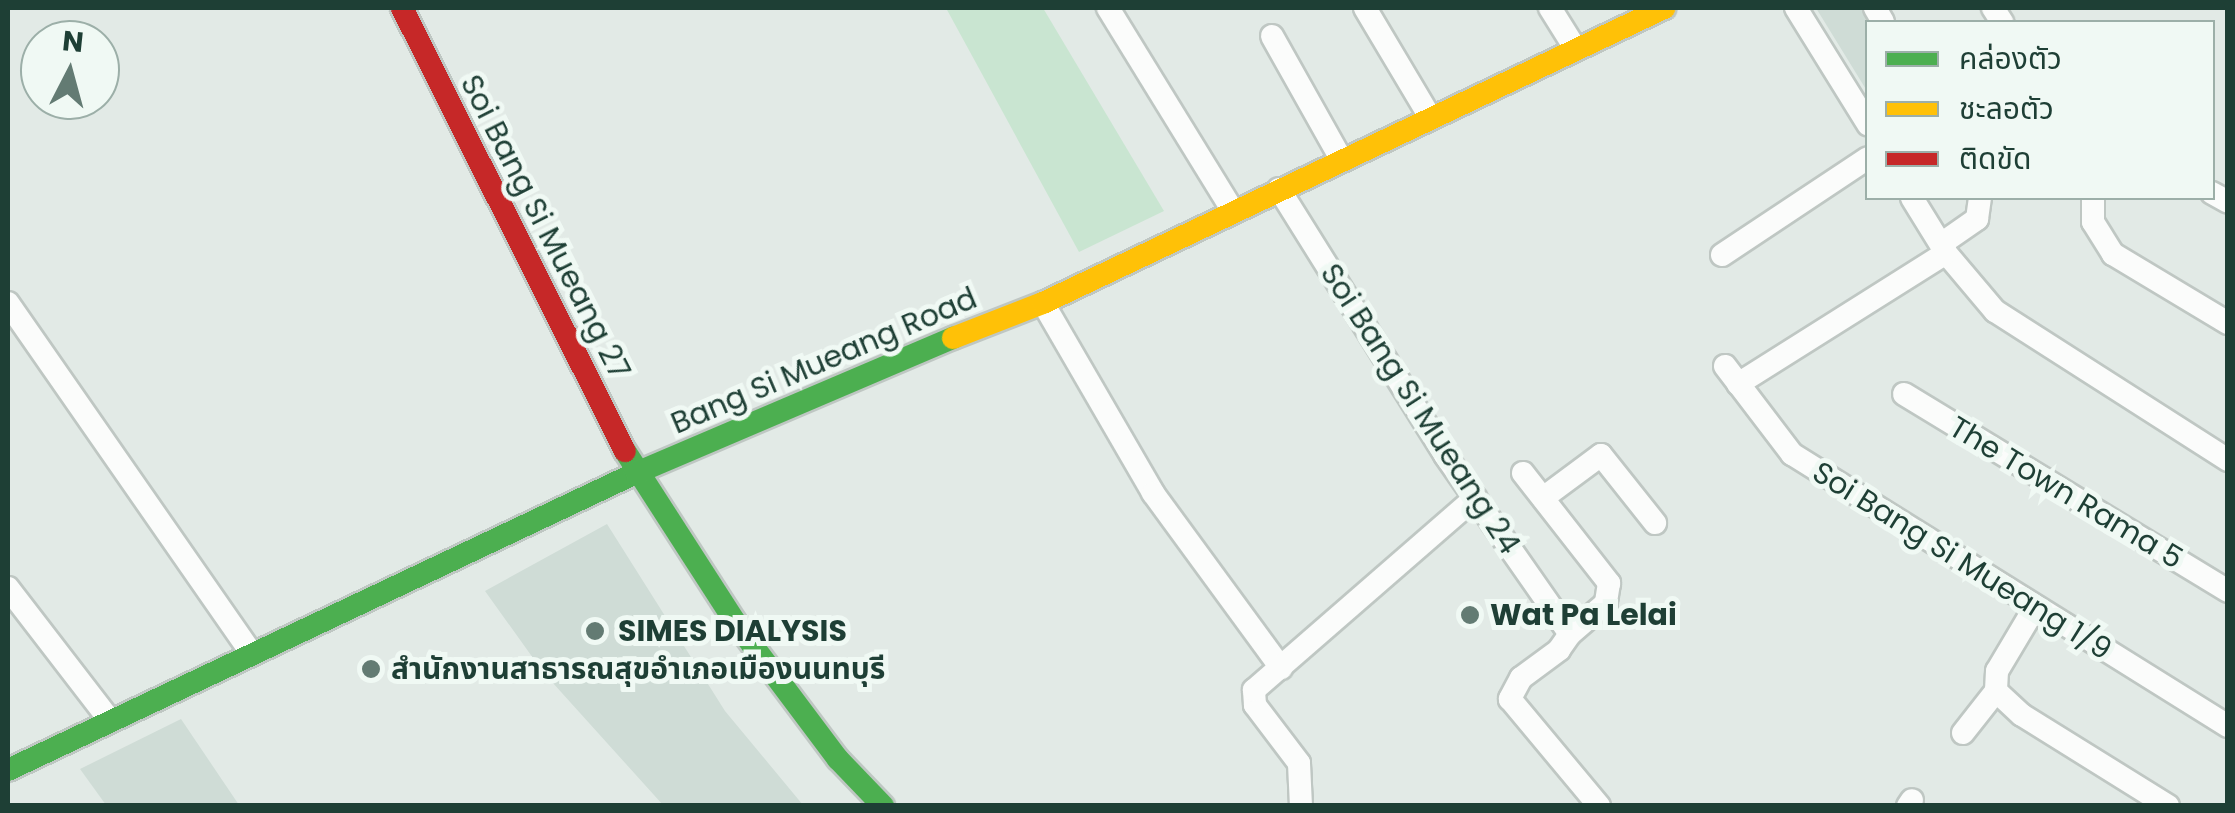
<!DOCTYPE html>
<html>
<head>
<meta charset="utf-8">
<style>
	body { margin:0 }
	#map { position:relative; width:2235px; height:813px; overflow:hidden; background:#e2eae6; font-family:Poppins,"Noto Sans Thai",sans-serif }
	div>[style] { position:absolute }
	.built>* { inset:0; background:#cfdcd6 }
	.green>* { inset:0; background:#c9e5d1 }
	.roads { filter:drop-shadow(2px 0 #bfc7c3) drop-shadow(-2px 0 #bfc7c3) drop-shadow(0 2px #bfc7c3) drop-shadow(0 -2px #bfc7c3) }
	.street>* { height:22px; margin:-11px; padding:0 11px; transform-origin:11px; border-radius:11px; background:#fbfcfb }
	.fast>* { height:22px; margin:-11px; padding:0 11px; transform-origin:11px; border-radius:11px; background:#4caf50 }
	.slow>* { height:22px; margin:-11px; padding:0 11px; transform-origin:11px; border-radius:11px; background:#ffc107 }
	.jam>* { height:22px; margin:-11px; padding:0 11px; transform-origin:11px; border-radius:11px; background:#c62828 }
	.dots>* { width:28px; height:28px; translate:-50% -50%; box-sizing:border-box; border:5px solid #f0f9f4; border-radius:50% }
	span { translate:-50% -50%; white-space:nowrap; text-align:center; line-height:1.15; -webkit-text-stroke:10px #f0f9f4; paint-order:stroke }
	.street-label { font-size:30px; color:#1e3f35 }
	.poi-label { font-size:30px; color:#1e3f35; font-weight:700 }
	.left { translate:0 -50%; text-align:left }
	.frame { position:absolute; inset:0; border:10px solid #1e3f35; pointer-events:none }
	.legend { position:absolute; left:1865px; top:20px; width:350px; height:180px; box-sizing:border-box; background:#f0f9f4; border:2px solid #9cafa8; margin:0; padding:12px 18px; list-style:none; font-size:30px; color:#1e3f35 }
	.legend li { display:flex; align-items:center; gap:20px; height:50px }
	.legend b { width:50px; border:2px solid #9cafa8 }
	.north { position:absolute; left:20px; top:20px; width:100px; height:100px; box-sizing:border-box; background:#f0f9f4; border:2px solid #9cafa8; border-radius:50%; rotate:6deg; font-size:28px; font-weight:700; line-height:40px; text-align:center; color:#1e3f35 }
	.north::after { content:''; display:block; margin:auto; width:35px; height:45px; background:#637b73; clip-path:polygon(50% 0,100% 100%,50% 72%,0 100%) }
</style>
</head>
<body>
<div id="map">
	<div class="built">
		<i style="clip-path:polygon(1816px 8px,1865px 8px,1874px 22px,1868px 22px,1867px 91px)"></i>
		<i style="clip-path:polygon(607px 524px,725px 711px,803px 805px,663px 805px,543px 672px,485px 591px)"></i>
		<i style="clip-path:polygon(181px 719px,239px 805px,106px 805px,80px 769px)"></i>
	</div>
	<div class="green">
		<i style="clip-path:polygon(946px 8px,1043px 8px,1164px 211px,1079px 252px)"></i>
	</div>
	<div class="roads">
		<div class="street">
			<i style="left:1108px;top:8px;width:238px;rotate:58.4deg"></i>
			<i style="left:1365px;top:8px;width:127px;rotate:59.2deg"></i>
			<i style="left:1550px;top:8px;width:47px;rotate:58deg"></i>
			<i style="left:1796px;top:8px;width:137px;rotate:58.2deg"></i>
			<i style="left:1875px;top:8px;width:16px;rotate:60deg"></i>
			<i style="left:1993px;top:8px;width:17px;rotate:57deg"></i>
			<i style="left:1272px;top:36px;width:141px;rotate:60.7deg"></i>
			<i style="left:1279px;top:189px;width:314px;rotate:58deg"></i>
			<i style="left:1445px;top:455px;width:218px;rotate:55.1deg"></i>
			<i style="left:1570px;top:634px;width:19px;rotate:125deg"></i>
			<i style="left:1559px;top:650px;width:47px;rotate:143.6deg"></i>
			<i style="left:1521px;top:678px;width:24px;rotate:118deg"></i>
			<i style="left:1510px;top:699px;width:139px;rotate:50.2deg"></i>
			<i style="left:2212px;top:193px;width:18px;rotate:29deg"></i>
			<i style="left:1912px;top:198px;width:65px;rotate:58.3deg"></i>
			<i style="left:1946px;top:253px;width:76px;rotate:49.8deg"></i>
			<i style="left:1995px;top:311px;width:277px;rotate:32.6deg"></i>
			<i style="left:2093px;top:198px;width:24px;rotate:90deg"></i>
			<i style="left:2093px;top:222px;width:38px;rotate:58deg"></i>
			<i style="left:2113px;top:254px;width:134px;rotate:31deg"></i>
			<i style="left:1941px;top:244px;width:44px;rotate:-34.8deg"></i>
			<i style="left:1977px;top:219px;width:21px;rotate:-82deg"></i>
			<i style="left:1722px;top:255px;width:175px;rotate:-33.6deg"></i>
			<i style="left:8px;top:303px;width:426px;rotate:55.2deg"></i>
			<i style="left:1043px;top:303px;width:220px;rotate:59.9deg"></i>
			<i style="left:1153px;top:493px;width:217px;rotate:53.8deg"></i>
			<i style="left:1725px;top:366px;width:111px;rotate:52.7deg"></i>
			<i style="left:1792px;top:454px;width:514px;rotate:31.96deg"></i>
			<i style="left:1738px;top:384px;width:246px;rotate:-32.2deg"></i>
			<i style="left:1904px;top:394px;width:379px;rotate:31.3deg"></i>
			<i style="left:1523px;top:473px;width:140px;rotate:52deg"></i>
			<i style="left:1609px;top:583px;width:20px;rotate:99deg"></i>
			<i style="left:1606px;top:603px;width:48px;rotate:139.3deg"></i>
			<i style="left:1543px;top:498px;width:72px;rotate:-36.6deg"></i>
			<i style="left:1601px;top:455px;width:87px;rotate:51.5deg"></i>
			<i style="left:8px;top:588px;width:165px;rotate:52.4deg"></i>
			<i style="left:2034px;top:609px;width:72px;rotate:120.8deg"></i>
			<i style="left:1997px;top:671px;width:20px;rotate:93deg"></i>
			<i style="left:1996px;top:691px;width:35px;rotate:43deg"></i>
			<i style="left:2022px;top:715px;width:172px;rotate:31.9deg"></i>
			<i style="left:1963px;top:733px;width:53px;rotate:-51.8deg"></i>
			<i style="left:1301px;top:806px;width:43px;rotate:-92.7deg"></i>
			<i style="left:1299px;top:763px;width:73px;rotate:-127.2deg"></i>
			<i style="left:1255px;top:705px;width:15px;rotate:-94deg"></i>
			<i style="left:1254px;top:690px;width:293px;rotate:-41deg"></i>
			<i style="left:1908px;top:806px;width:7px;rotate:-56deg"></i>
		</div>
		<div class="fast">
			<i style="left:625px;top:451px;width:203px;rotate:57.2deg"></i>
			<i style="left:735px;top:622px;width:171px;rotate:53.1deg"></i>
			<i style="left:838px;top:759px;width:65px;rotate:46.2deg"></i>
			<i style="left:8px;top:770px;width:695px;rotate:-25.31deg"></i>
			<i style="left:636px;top:473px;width:345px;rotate:-23.1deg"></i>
		</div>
		<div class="slow">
			<i style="left:953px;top:338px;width:97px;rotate:-21.3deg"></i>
			<i style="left:1043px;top:303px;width:688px;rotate:-25.41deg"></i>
		</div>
		<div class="jam">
			<i style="left:402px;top:8px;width:496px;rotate:63.3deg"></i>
		</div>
	</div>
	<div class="dots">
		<i style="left:1470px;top:615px;background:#637b73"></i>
		<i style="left:595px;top:631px;background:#637b73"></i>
		<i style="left:371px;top:669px;background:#637b73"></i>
	</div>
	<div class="street-label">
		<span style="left:545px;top:227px;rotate:63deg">Soi Bang Si Mueang 27</span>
		<span style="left:824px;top:361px;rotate:-23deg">Bang Si Mueang Road</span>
		<span style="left:1420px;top:409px;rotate:57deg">Soi Bang Si Mueang 24</span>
		<span style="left:2066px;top:493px;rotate:31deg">The Town Rama 5</span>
		<span style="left:1962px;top:561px;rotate:32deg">Soi Bang Si Mueang 1/9</span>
	</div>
	<div class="poi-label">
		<span class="left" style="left:1490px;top:615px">Wat Pa Lelai</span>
		<span class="left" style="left:618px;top:631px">SIMES DIALYSIS</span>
		<span class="left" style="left:391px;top:669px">สำนักงานสาธารณสุขอำเภอเมืองนนทบุรี</span>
	</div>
	<div class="frame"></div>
	<ul class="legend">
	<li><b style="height:12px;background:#4caf50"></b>คล่องตัว</li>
	<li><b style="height:12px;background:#ffc107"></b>ชะลอตัว</li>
	<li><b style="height:12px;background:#c62828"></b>ติดขัด</li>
	</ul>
	<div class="north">N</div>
</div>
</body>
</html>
